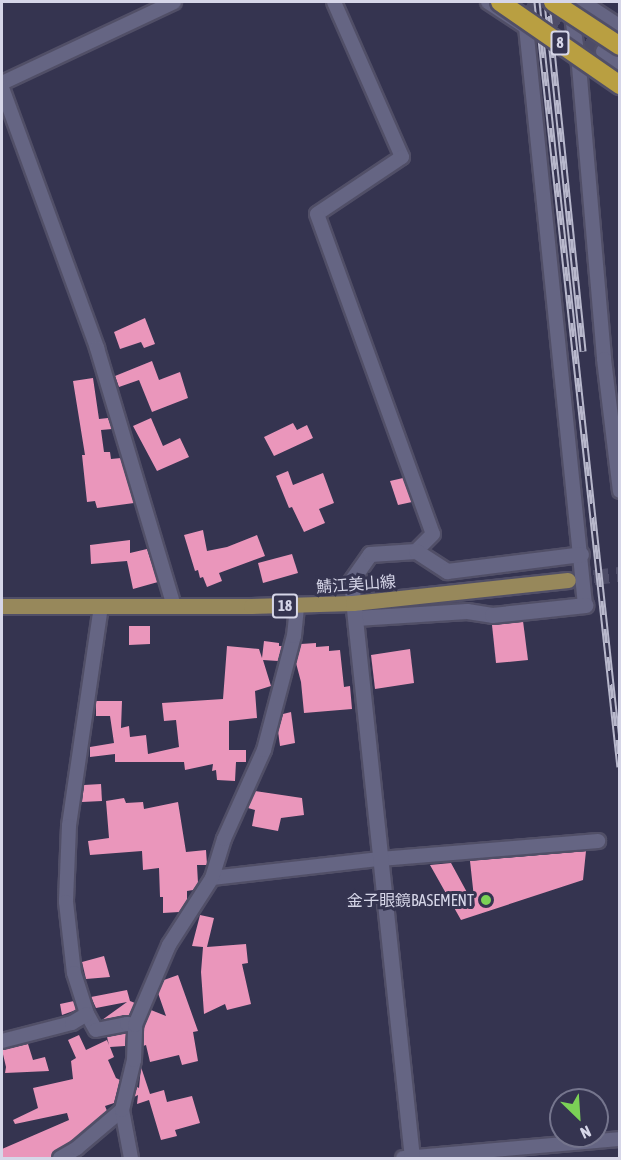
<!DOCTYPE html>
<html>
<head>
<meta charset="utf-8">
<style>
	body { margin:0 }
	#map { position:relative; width:621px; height:1160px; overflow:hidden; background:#353450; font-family:"Asap Condensed","Noto Sans JP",sans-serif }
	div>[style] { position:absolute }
	.building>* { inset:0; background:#ea96bb }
	.secondary-tunnel>* { height:15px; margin-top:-7.5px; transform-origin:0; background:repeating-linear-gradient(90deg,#4d4c67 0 15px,transparent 0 23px) }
	.primary-tunnel>* { height:15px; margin-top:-7.5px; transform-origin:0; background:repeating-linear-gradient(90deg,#4d4c67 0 15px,transparent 0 23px) }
	.roads { filter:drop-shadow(2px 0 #514f67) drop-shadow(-2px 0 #514f67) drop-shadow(0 2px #514f67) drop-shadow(0 -2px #514f67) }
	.street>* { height:14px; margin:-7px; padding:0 7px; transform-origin:7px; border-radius:7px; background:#656583 }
	.secondary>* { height:15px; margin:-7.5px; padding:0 7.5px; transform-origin:7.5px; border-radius:7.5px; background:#656583 }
	.primary>* { height:15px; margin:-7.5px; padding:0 7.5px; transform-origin:7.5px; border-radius:7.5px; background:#97885b }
	.rail>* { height:7px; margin-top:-3.5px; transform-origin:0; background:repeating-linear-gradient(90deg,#353450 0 14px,#b8b8cc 0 28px); box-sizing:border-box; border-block:2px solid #b8b8cc }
	.bridges { filter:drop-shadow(2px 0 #514f67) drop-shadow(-2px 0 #514f67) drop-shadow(0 2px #514f67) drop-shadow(0 -2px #514f67) }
	.highway-bridge>* { height:18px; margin:-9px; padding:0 9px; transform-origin:9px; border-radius:9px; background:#b99f41 }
	.dots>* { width:16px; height:16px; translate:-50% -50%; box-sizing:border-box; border:3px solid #353450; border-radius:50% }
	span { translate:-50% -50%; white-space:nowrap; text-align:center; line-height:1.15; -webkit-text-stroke:6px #353450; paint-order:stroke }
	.shield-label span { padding:2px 4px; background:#353450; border:2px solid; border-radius:4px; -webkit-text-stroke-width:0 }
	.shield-label { font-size:15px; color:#d6d6e8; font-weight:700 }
	.street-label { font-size:16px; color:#d6d6e8 }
	.poi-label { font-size:16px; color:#d6d6e8 }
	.right { translate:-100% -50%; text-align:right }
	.frame { position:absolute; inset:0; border:3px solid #d6d6e8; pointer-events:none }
	.north { position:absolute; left:549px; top:1088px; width:60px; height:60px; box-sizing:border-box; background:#353450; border:2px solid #75758d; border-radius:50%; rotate:155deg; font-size:16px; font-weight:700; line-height:24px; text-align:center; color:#d6d6e8 }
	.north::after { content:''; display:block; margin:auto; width:21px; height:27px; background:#7bd156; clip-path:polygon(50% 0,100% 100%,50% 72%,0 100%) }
</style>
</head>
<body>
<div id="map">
	<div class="building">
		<i style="clip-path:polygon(145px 318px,155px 344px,144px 348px,141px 342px,120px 349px,114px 332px)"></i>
		<i style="clip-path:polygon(152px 361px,159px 380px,180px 372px,188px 398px,152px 412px,139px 380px,119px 387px,115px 376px)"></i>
		<i style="clip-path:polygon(93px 378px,99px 419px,108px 418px,112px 429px,101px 430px,104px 452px,110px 452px,111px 459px,121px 458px,134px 503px,97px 508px,95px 501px,87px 502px,82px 455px,85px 455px,73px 381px)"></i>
		<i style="clip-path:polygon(151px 418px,163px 446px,180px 438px,189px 457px,157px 471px,133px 426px)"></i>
		<i style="clip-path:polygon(293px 423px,297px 430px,307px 425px,313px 438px,274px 456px,264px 437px)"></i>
		<i style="clip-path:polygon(288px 471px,293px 485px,323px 473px,334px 503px,319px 509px,325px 523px,304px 532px,292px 507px,289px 508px,276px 476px)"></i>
		<i style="clip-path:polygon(403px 478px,412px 502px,398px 505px,390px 481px)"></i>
		<i style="clip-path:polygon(203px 530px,207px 551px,227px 547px,257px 535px,265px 556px,219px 573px,222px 581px,207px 587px,203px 577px,200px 578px,198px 570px,195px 571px,184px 535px)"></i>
		<i style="clip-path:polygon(130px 540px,130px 553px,147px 549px,158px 582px,133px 589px,127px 561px,91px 564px,90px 545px)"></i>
		<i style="clip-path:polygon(292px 554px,298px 573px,263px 583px,258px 563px)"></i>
		<i style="clip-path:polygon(523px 621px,528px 660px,496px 663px,492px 625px)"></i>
		<i style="clip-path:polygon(129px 626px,150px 626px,150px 644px,129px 645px)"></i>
		<i style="clip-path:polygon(264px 641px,279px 643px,279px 646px,282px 646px,278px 661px,263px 660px,271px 686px,255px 691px,257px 718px,229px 721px,229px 750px,246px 750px,246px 762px,236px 762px,235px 781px,217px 780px,216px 770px,212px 771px,213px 764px,185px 770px,184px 762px,115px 762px,115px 754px,90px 757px,90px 747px,114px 743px,110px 716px,96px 716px,96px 701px,122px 701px,121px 728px,129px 726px,130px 737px,146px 735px,148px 754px,179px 747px,176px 720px,164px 721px,162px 703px,223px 699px,227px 646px,259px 649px,262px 658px)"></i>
		<i style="clip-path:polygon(316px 643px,316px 647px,329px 646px,329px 651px,340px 650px,344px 687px,350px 686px,352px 709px,304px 713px,301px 682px,296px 663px,301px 644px)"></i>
		<i style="clip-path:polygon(410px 649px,414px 683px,375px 689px,371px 655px)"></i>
		<i style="clip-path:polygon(291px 712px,295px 743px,280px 746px,278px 731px,283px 714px)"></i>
		<i style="clip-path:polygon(101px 784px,102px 801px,82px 802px,84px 785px)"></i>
		<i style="clip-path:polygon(255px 791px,302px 798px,304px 815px,281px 818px,278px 831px,252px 826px,255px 810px,248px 808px)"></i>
		<i style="clip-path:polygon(124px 798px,126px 803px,143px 802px,144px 809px,178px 802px,186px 852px,206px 850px,207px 865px,197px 865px,198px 883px,193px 890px,187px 891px,187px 900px,179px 912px,163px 913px,163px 897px,160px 897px,159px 868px,143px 870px,142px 851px,90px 855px,88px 841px,109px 838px,106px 801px)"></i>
		<i style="clip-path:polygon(586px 851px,583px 880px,461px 920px,430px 865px,451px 863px,475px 907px,470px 861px)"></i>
		<i style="clip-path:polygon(200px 915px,214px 918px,207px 947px,246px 944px,248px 963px,242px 964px,251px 1004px,227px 1010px,225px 1004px,204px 1014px,201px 972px,203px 947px,192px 946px)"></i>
		<i style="clip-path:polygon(104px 956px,110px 977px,86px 979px,82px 962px)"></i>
		<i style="clip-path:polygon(178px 975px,198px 1031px,193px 1032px,198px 1061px,182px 1065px,179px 1055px,150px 1062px,146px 1045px,143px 1046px,144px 1027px,151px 1010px,166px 1016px,158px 993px,164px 980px)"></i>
		<i style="clip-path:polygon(127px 990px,130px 1001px,135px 1003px,129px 1015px,102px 1020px,127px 1002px,96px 1008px,91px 997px)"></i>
		<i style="clip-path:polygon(74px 1001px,76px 1010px,62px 1015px,60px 1004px)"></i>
		<i style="clip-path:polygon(126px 1033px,125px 1046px,110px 1047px,114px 1057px,108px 1060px,116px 1078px,120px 1080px,114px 1103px,105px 1106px,107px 1111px,72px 1141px,55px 1151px,51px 1158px,2px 1158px,2px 1149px,69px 1120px,67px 1113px,15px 1124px,13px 1120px,38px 1108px,33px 1088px,73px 1079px,71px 1061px,76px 1058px,68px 1040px,79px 1035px,86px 1050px,107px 1040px,109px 1045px,107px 1037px)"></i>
		<i style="clip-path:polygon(28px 1044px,33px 1060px,45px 1057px,49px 1071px,5px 1073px,6px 1067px,2px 1050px)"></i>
		<i style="clip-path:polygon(141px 1067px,150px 1094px,164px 1090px,167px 1102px,192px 1096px,200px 1123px,175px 1130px,177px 1136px,161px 1140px,149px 1100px,137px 1104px,138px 1095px,134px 1097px,137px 1087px,139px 1088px)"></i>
	</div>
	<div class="secondary-tunnel">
		<i style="left:528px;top:2px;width:90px;rotate:33.2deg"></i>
	</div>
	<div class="primary-tunnel">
		<i style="left:571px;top:580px;width:49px;rotate:-7deg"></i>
	</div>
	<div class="roads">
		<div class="street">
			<i style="left:334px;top:2px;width:169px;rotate:66.3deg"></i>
			<i style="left:402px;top:157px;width:102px;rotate:146.2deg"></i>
			<i style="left:317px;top:214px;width:340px;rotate:70.1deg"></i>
			<i style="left:433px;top:534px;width:24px;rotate:135deg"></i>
			<i style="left:488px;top:2px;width:45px;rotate:33.3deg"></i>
			<i style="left:526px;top:27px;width:581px;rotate:84.17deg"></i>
			<i style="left:570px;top:2px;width:65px;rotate:82deg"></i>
			<i style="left:579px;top:66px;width:294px;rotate:85.1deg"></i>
			<i style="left:604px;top:359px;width:133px;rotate:83.1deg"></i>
			<i style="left:2px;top:83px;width:190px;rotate:-25.2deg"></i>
			<i style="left:2px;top:88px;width:277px;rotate:69.9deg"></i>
			<i style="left:97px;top:348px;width:269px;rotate:73.4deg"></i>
			<i style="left:101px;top:606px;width:222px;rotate:98.3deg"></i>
			<i style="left:69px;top:826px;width:76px;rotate:92.3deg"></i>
			<i style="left:66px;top:902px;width:71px;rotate:83.6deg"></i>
			<i style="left:74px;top:973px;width:43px;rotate:72.4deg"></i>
			<i style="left:87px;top:1014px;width:18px;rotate:61deg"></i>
			<i style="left:96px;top:1030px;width:32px;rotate:-11deg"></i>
			<i style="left:127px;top:1024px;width:8px;rotate:7deg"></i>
			<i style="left:212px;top:878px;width:169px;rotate:-6.5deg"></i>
			<i style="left:380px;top:859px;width:219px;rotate:-4.7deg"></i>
			<i style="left:2px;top:1041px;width:72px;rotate:-14.4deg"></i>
			<i style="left:72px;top:1023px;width:17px;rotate:-31deg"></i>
			<i style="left:60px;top:1158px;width:20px;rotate:-30deg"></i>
			<i style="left:77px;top:1148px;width:59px;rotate:-40.2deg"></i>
			<i style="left:131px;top:1158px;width:49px;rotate:-100.6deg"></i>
			<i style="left:122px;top:1110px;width:51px;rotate:-76.5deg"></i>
			<i style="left:134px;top:1060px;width:35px;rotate:-88deg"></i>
			<i style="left:135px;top:1025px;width:87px;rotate:-67deg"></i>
			<i style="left:169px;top:945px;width:80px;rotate:-57.3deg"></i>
			<i style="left:212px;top:878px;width:41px;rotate:-72.9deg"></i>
			<i style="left:224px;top:839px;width:98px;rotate:-65.8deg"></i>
			<i style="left:264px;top:750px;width:118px;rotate:-75.3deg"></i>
			<i style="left:294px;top:636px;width:31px;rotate:-84deg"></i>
			<i style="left:403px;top:1158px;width:218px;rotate:-5deg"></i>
		</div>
		<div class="secondary">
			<i style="left:582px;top:2px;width:45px;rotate:33.3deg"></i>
			<i style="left:603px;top:51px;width:21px;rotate:35deg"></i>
			<i style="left:356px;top:618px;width:111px;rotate:-3.6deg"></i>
			<i style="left:467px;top:611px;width:25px;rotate:9deg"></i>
			<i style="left:492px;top:615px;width:94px;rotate:-6.1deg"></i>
			<i style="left:412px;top:1158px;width:580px;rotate:-96.03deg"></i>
			<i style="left:351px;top:581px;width:33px;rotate:-55deg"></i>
			<i style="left:370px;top:554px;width:46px;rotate:-3.7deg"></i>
			<i style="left:416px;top:551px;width:37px;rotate:33deg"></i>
			<i style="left:447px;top:571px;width:135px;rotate:-7.2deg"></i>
		</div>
		<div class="primary">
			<i style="left:2px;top:606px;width:249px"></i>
			<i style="left:251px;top:606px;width:102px;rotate:-1.7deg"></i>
			<i style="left:353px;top:603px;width:216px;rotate:-6.1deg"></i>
		</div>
	</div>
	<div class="rail">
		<i style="left:537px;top:2px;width:769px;rotate:83.81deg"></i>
		<i style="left:547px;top:2px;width:351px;rotate:84.1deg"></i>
	</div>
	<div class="bridges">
		<div class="highway-bridge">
			<i style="left:500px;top:2px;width:146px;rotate:34.7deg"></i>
			<i style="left:553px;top:2px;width:80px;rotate:33.3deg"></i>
		</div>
	</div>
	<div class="dots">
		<i style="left:486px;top:900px;background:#7bd156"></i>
	</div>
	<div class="shield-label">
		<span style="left:560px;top:43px">8</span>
		<span style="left:285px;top:606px">18</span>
	</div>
	<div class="street-label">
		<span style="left:356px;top:584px;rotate:-4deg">鯖江美山線</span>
	</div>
	<div class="poi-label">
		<span class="right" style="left:474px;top:900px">金子眼鏡BASEMENT</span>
	</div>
	<div class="frame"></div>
	<div class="north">N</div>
</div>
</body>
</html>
